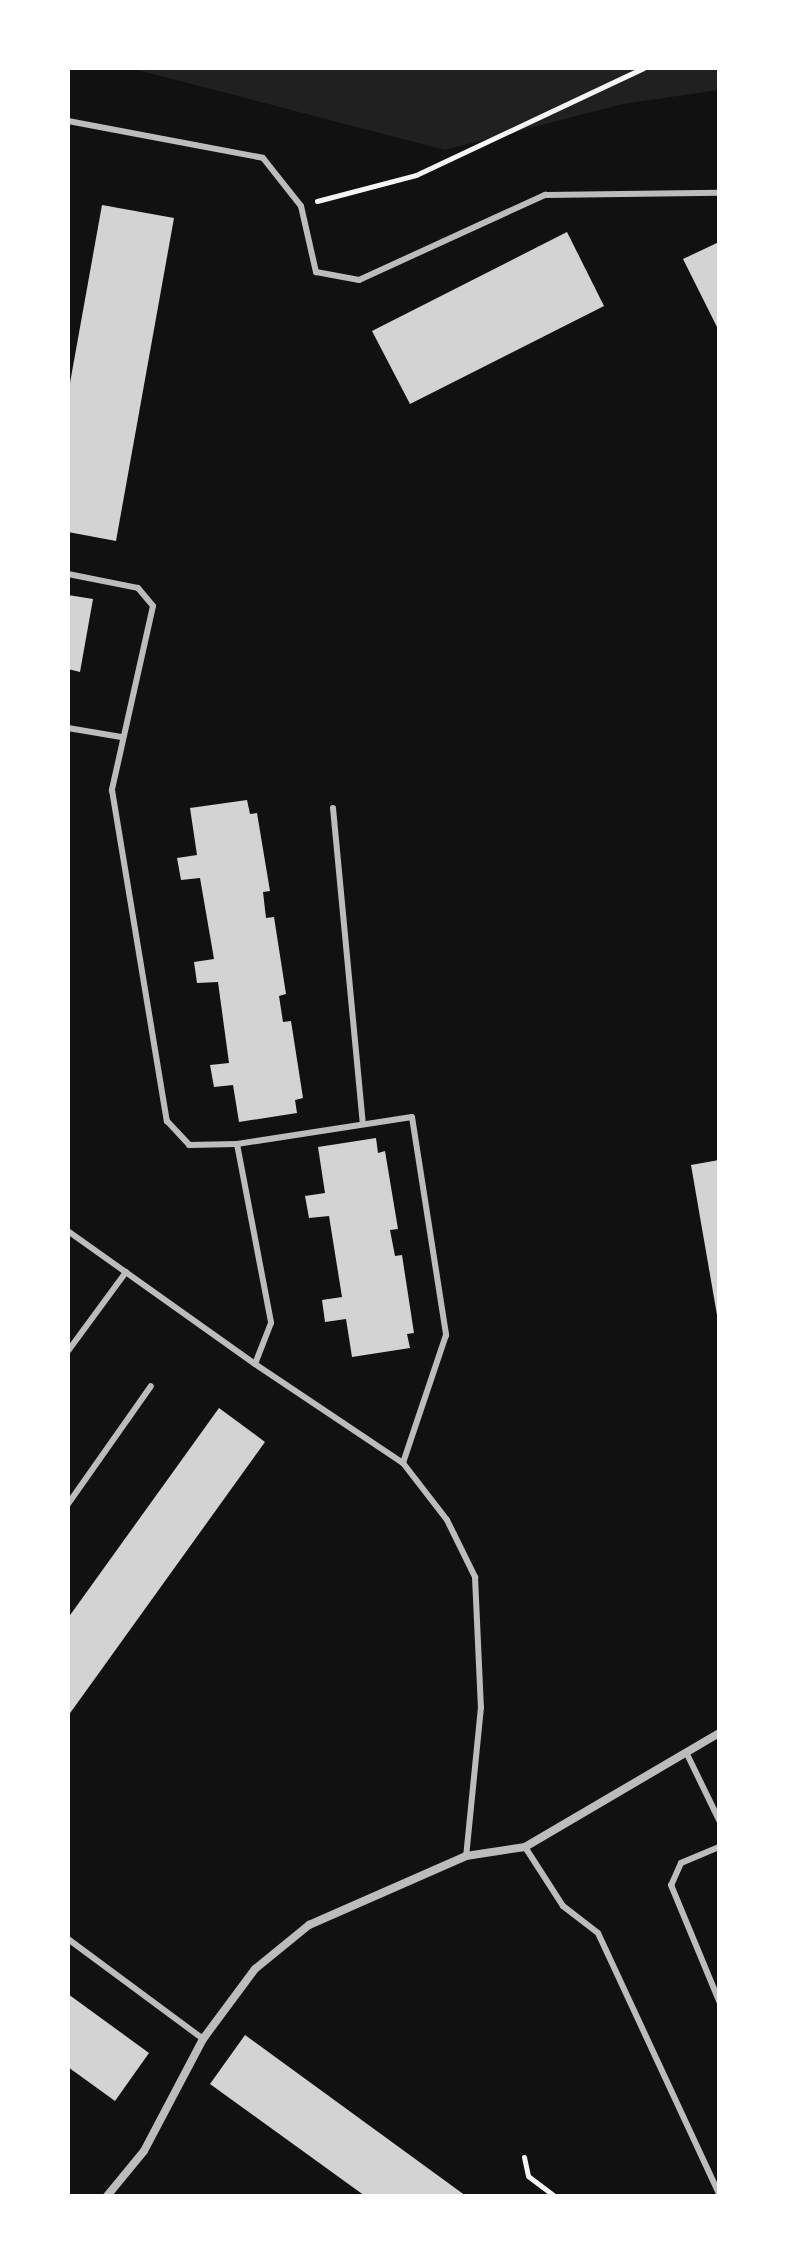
<!DOCTYPE html>
<html>
<head>
<meta charset="utf-8">
<style>
	body { margin:0 }
	#map { position:relative; width:787px; height:2264px; overflow:hidden; background:#111; font-family:"PT Serif",serif }
	div>[style] { position:absolute }
	.green>* { inset:0; background:#202020 }
	.building>* { inset:0; background:#d3d3d3 }
	.path>* { height:5px; margin:-2.5px; padding:0 2.5px; transform-origin:2.5px; border-radius:2.5px; background:#f5f5f5 }
	.service>* { height:6px; margin:-3px; padding:0 3px; transform-origin:3px; border-radius:3px; background:#bcbcbc }
	.minor>* { height:8px; margin:-4px; padding:0 4px; transform-origin:4px; border-radius:4px; background:#bcbcbc }
	span { translate:-50% -50%; white-space:nowrap; text-align:center; line-height:1.15; -webkit-text-stroke:6px #fff; paint-order:stroke }
	.frame { position:absolute; inset:0; border:70px solid #fff; pointer-events:none }
</style>
</head>
<body>
<div id="map">
	<div class="green">
		<i style="clip-path:polygon(130px 68px,719px 68px,719px 90px,622px 104px,445px 150px)"></i>
	</div>
	<div class="building">
		<i style="clip-path:polygon(102px 205px,174px 218px,116px 541px,68px 532px,68px 394px)"></i>
		<i style="clip-path:polygon(567px 232px,604px 306px,410px 404px,372px 331px)"></i>
		<i style="clip-path:polygon(719px 242px,719px 331px,683px 259px)"></i>
		<i style="clip-path:polygon(68px 595px,93px 599px,80px 672px,68px 669px)"></i>
		<i style="clip-path:polygon(247px 800px,250px 814px,257px 813px,270px 891px,263px 892px,266px 918px,274px 917px,286px 994px,279px 996px,283px 1022px,291px 1021px,303px 1098px,295px 1100px,297px 1113px,239px 1122px,233px 1085px,214px 1087px,210px 1065px,229px 1063px,218px 982px,197px 983px,194px 962px,214px 959px,200px 878px,181px 880px,177px 858px,197px 855px,190px 808px)"></i>
		<i style="clip-path:polygon(376px 1138px,378px 1153px,385px 1151px,398px 1229px,390px 1230px,395px 1256px,402px 1255px,414px 1333px,407px 1334px,410px 1348px,352px 1357px,346px 1319px,325px 1322px,322px 1300px,342px 1297px,329px 1216px,309px 1218px,305px 1196px,325px 1193px,318px 1147px)"></i>
		<i style="clip-path:polygon(719px 1160px,719px 1314px,717px 1315px,691px 1165px)"></i>
		<i style="clip-path:polygon(219px 1408px,265px 1442px,68px 1716px,68px 1618px)"></i>
		<i style="clip-path:polygon(68px 1994px,149px 2053px,115px 2101px,68px 2067px)"></i>
		<i style="clip-path:polygon(245px 2035px,466px 2196px,365px 2196px,210px 2084px)"></i>
	</div>
	<div class="path">
		<i style="left:317px;top:201px;width:102px;rotate:-14.7deg"></i>
		<i style="left:416px;top:175px;width:251px;rotate:-25.2deg"></i>
		<i style="left:524px;top:2157px;width:19px;rotate:78deg"></i>
		<i style="left:528px;top:2176px;width:34px;rotate:37deg"></i>
	</div>
	<div class="service">
		<i style="left:68px;top:121px;width:198px;rotate:10.7deg"></i>
		<i style="left:263px;top:158px;width:61px;rotate:51.6deg"></i>
		<i style="left:301px;top:206px;width:68px;rotate:77.2deg"></i>
		<i style="left:316px;top:272px;width:44px;rotate:10.5deg"></i>
		<i style="left:359px;top:280px;width:205px;rotate:-24.6deg"></i>
		<i style="left:545px;top:195px;width:174px;rotate:-0.7deg"></i>
		<i style="left:68px;top:574px;width:71px;rotate:11.3deg"></i>
		<i style="left:138px;top:588px;width:23px;rotate:50deg"></i>
		<i style="left:153px;top:606px;width:189px;rotate:102.6deg"></i>
		<i style="left:112px;top:790px;width:336px;rotate:80.6deg"></i>
		<i style="left:167px;top:1121px;width:33px;rotate:47deg"></i>
		<i style="left:189px;top:1145px;width:48px;rotate:-1.2deg"></i>
		<i style="left:237px;top:1144px;width:182px;rotate:79.2deg"></i>
		<i style="left:271px;top:1323px;width:44px;rotate:111.3deg"></i>
		<i style="left:255px;top:1364px;width:229px;rotate:-144.6deg"></i>
		<i style="left:68px;top:728px;width:54px;rotate:9.6deg"></i>
		<i style="left:333px;top:808px;width:317px;rotate:84.6deg"></i>
		<i style="left:237px;top:1144px;width:177px;rotate:-8.8deg"></i>
		<i style="left:412px;top:1117px;width:221px;rotate:81.1deg"></i>
		<i style="left:446px;top:1335px;width:135px;rotate:108.6deg"></i>
		<i style="left:68px;top:1351px;width:98px;rotate:-53.7deg"></i>
		<i style="left:255px;top:1364px;width:178px;rotate:33.8deg"></i>
		<i style="left:403px;top:1463px;width:72px;rotate:52.3deg"></i>
		<i style="left:447px;top:1520px;width:64px;rotate:63.8deg"></i>
		<i style="left:475px;top:1577px;width:130px;rotate:87.4deg"></i>
		<i style="left:481px;top:1707px;width:150px;rotate:95.7deg"></i>
		<i style="left:68px;top:1504px;width:144px;rotate:-54.9deg"></i>
		<i style="left:686px;top:1752px;width:76px;rotate:64.1deg"></i>
		<i style="left:525px;top:1847px;width:70px;rotate:57.2deg"></i>
		<i style="left:563px;top:1906px;width:44px;rotate:37.6deg"></i>
		<i style="left:598px;top:1933px;width:288px;rotate:65.1deg"></i>
		<i style="left:719px;top:1847px;width:41px;rotate:157.2deg"></i>
		<i style="left:681px;top:1863px;width:24px;rotate:114deg"></i>
		<i style="left:671px;top:1885px;width:126px;rotate:67.5deg"></i>
		<i style="left:68px;top:1939px;width:168px;rotate:36.5deg"></i>
	</div>
	<div class="minor">
		<i style="left:107px;top:2196px;width:58px;rotate:-50.6deg"></i>
		<i style="left:144px;top:2151px;width:127px;rotate:-62.2deg"></i>
		<i style="left:203px;top:2039px;width:87px;rotate:-53.4deg"></i>
		<i style="left:255px;top:1969px;width:70px;rotate:-39.2deg"></i>
		<i style="left:309px;top:1925px;width:171px;rotate:-23.7deg"></i>
		<i style="left:466px;top:1856px;width:60px;rotate:-8.7deg"></i>
		<i style="left:525px;top:1847px;width:225px;rotate:-30.4deg"></i>
	</div>
	<div class="frame"></div>
</div>
</body>
</html>
